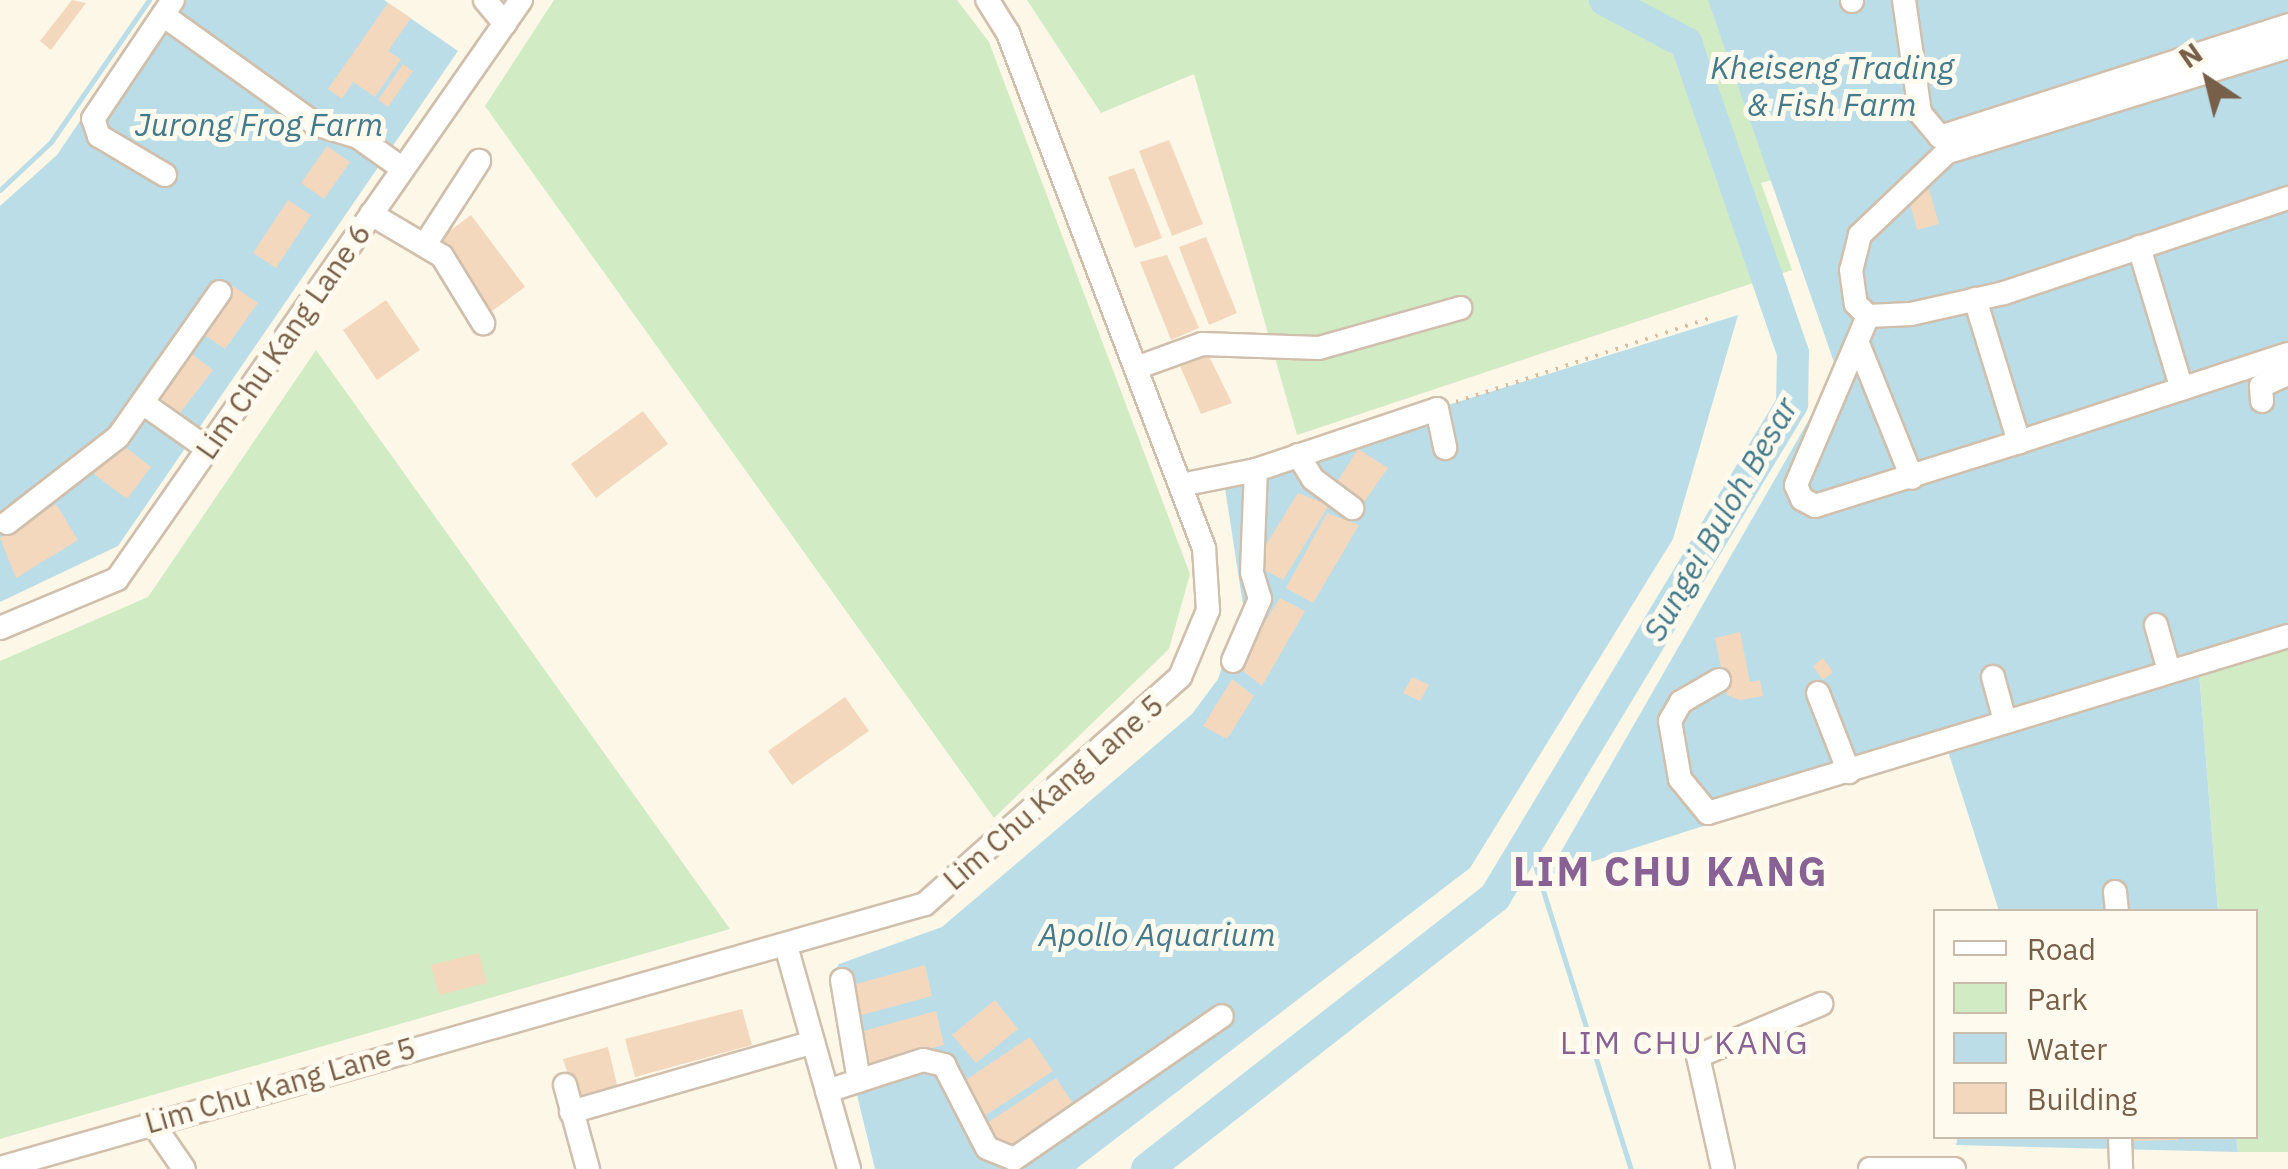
<!DOCTYPE html>
<html>
<head>
<meta charset="utf-8">
<style>
	body { margin:0 }
	#map { position:relative; width:2288px; height:1169px; overflow:hidden; background:#fdf7e7; font-family:"IBM Plex Sans",sans-serif }
	div>[style] { position:absolute }
	.green>* { inset:0; background:#d1ecc5 }
	.water>* { inset:0; background:#bbdde8 }
	.stream>* { height:5px; margin:-2.5px; padding:0 2.5px; transform-origin:2.5px; border-radius:2.5px; background:#bbdde8 }
	.river>* { height:32px; margin:-16px; padding:0 16px; transform-origin:16px; border-radius:16px; background:#bbdde8 }
	.building>* { inset:0; background:#f3d8be }
	.path>* { height:4px; margin-top:-2px; transform-origin:0; background:repeating-linear-gradient(90deg,#d9bca0 0 2.5px,transparent 0 10.5px) }
	.roads { filter:drop-shadow(2px 0 #cfbfac) drop-shadow(-2px 0 #cfbfac) drop-shadow(0 2px #cfbfac) drop-shadow(0 -2px #cfbfac) }
	.minor>* { height:22px; margin:-11px; padding:0 11px; transform-origin:11px; border-radius:11px; background:#fff }
	span { translate:-50% -50%; white-space:nowrap; text-align:center; line-height:1.15; -webkit-text-stroke:10px #fffaee; paint-order:stroke }
	.street-label { font-size:30px; color:#785f4a }
	.water-label { font-size:32px; color:#437a8c; font-style:italic }
	.neighbourhood-label { font-size:32px; color:#886294; letter-spacing:2.5px }
	.district-label { font-size:40px; color:#886294; font-weight:700; letter-spacing:2.5px }
	.legend { position:absolute; left:1933px; top:909px; width:325px; height:230px; box-sizing:border-box; background:#fffaee; border:2px solid #c9bcac; margin:0; padding:12px 18px; list-style:none; font-size:30px; color:#785f4a }
	.legend li { display:flex; align-items:center; gap:20px; height:50px }
	.legend b { width:50px; border:2px solid #c9bcac }
	.north { position:absolute; left:2158px; top:30px; width:100px; height:100px; -webkit-text-stroke:8px #fffaee; paint-order:stroke; rotate:325deg; font-size:28px; font-weight:700; line-height:40px; text-align:center; color:#785f4a }
	.north::after { content:''; display:block; margin:auto; width:35px; height:45px; background:#785f4a; clip-path:polygon(50% 0,100% 100%,50% 72%,0 100%) }
</style>
</head>
<body>
<div id="map">
	<div class="green">
		<i style="clip-path:polygon(554px 0,957px 0,989px 42px,1190px 574px,1169px 649px,994px 818px,485px 106px)"></i>
		<i style="clip-path:polygon(1027px 0,1833px 0,1903px 143px,1761px 183px,1792px 270px,1297px 435px,1194px 74px,1101px 113px)"></i>
		<i style="clip-path:polygon(316px 350px,730px 929px,0 1139px,0 661px,148px 597px)"></i>
		<i style="clip-path:polygon(2288px 642px,2288px 1152px,2238px 1152px,2236px 1137px,2256px 1136px,2256px 912px,2218px 911px,2199px 670px)"></i>
	</div>
	<div class="water">
		<i style="clip-path:polygon(161px 0,384px 0,458px 51px,118px 546px,0 602px,0 206px,57px 155px)"></i>
		<i style="clip-path:polygon(1708px 0,2288px 0,2288px 642px,2199px 671px,2218px 911px,1999px 911px,1947px 748px,1547px 876px,1837px 371px)"></i>
		<i style="clip-path:polygon(1738px 315px,1673px 539px,1470px 868px,1076px 1169px,875px 1169px,829px 980px,839px 964px,942px 927px,1192px 714px,1218px 679px,1243px 605px,1223px 475px)"></i>
		<i style="clip-path:polygon(1958px 1136px,2236px 1136px,2238px 1152px,1956px 1145px)"></i>
	</div>
	<div class="stream">
		<i style="left:0;top:190px;width:70px;rotate:-43.3deg"></i>
		<i style="left:51px;top:142px;width:173px;rotate:-55.4deg"></i>
		<i style="left:1528px;top:843px;width:342px;rotate:72.5deg"></i>
	</div>
	<div class="river">
		<i style="left:1147px;top:1169px;width:442px;rotate:-38deg"></i>
		<i style="left:1495px;top:897px;width:576px;rotate:-58.93deg"></i>
		<i style="left:1792px;top:404px;width:51px;rotate:-88.9deg"></i>
		<i style="left:1793px;top:353px;width:328px;rotate:-109deg"></i>
		<i style="left:1686px;top:43px;width:92px;rotate:-152deg"></i>
	</div>
	<div class="building">
		<i style="clip-path:polygon(72px 0,86px 3px,51px 50px,40px 41px)"></i>
		<i style="clip-path:polygon(388px 3px,411px 18px,388px 51px,401px 59px,375px 97px,353px 82px,342px 99px,328px 89px)"></i>
		<i style="clip-path:polygon(403px 64px,413px 71px,388px 107px,378px 100px)"></i>
		<i style="clip-path:polygon(1169px 140px,1203px 224px,1172px 236px,1139px 151px)"></i>
		<i style="clip-path:polygon(327px 146px,350px 162px,324px 199px,301px 183px)"></i>
		<i style="clip-path:polygon(1134px 168px,1162px 238px,1135px 248px,1108px 177px)"></i>
		<i style="clip-path:polygon(1929px 189px,1939px 224px,1917px 230px,1908px 195px)"></i>
		<i style="clip-path:polygon(288px 200px,311px 215px,276px 268px,253px 253px)"></i>
		<i style="clip-path:polygon(471px 215px,525px 287px,488px 314px,435px 242px)"></i>
		<i style="clip-path:polygon(1206px 237px,1237px 313px,1209px 325px,1179px 247px)"></i>
		<i style="clip-path:polygon(1167px 255px,1199px 328px,1171px 340px,1140px 262px)"></i>
		<i style="clip-path:polygon(233px 286px,258px 303px,225px 349px,200px 332px)"></i>
		<i style="clip-path:polygon(386px 300px,420px 350px,377px 380px,343px 330px)"></i>
		<i style="clip-path:polygon(189px 352px,213px 370px,174px 421px,150px 403px)"></i>
		<i style="clip-path:polygon(1208px 354px,1232px 403px,1201px 414px,1180px 366px)"></i>
		<i style="clip-path:polygon(643px 411px,668px 444px,596px 498px,571px 464px)"></i>
		<i style="clip-path:polygon(119px 442px,151px 467px,127px 499px,94px 474px)"></i>
		<i style="clip-path:polygon(1358px 449px,1388px 468px,1360px 508px,1332px 490px)"></i>
		<i style="clip-path:polygon(1298px 493px,1329px 505px,1283px 580px,1254px 564px)"></i>
		<i style="clip-path:polygon(56px 504px,78px 540px,16px 578px,0 538px)"></i>
		<i style="clip-path:polygon(1327px 513px,1359px 525px,1313px 603px,1286px 588px)"></i>
		<i style="clip-path:polygon(1280px 598px,1305px 611px,1262px 686px,1237px 666px)"></i>
		<i style="clip-path:polygon(1740px 632px,1750px 682px,1760px 680px,1763px 696px,1740px 700px,1727px 695px,1715px 638px)"></i>
		<i style="clip-path:polygon(1823px 658px,1833px 672px,1823px 680px,1813px 666px)"></i>
		<i style="clip-path:polygon(1412px 677px,1429px 685px,1420px 701px,1403px 693px)"></i>
		<i style="clip-path:polygon(1232px 679px,1254px 696px,1227px 739px,1203px 726px)"></i>
		<i style="clip-path:polygon(845px 697px,869px 731px,792px 785px,768px 751px)"></i>
		<i style="clip-path:polygon(479px 953px,487px 983px,439px 995px,431px 965px)"></i>
		<i style="clip-path:polygon(925px 965px,932px 996px,851px 1018px,845px 987px)"></i>
		<i style="clip-path:polygon(995px 1000px,1018px 1029px,976px 1063px,952px 1035px)"></i>
		<i style="clip-path:polygon(742px 1009px,752px 1045px,635px 1077px,625px 1039px)"></i>
		<i style="clip-path:polygon(936px 1011px,944px 1045px,864px 1065px,856px 1033px)"></i>
		<i style="clip-path:polygon(1030px 1037px,1053px 1071px,983px 1117px,961px 1083px)"></i>
		<i style="clip-path:polygon(608px 1047px,618px 1089px,576px 1100px,563px 1059px)"></i>
		<i style="clip-path:polygon(1056px 1078px,1076px 1108px,1008px 1153px,987px 1123px)"></i>
		<i style="clip-path:polygon(2125px 1136px,2178px 1136px,2178px 1140px,2125px 1141px)"></i>
	</div>
	<div class="path">
		<i style="left:1456px;top:402px;width:271px;rotate:-18.3deg"></i>
	</div>
	<div class="roads">
		<div class="minor">
			<i style="left:485px;top:0;width:31px;rotate:50deg"></i>
			<i style="left:1904px;top:0;width:114px;rotate:81.9deg"></i>
			<i style="left:1920px;top:113px;width:31px;rotate:50deg"></i>
			<i style="left:1940px;top:137px;width:366px;rotate:-17.8deg"></i>
			<i style="left:1852px;top:1px;width:1px;rotate:-90deg"></i>
			<i style="left:163px;top:15px;width:187px;rotate:35.6deg"></i>
			<i style="left:315px;top:124px;width:45px;rotate:16.8deg"></i>
			<i style="left:358px;top:137px;width:55px;rotate:35.4deg"></i>
			<i style="left:2288px;top:47px;width:358px;rotate:162.8deg"></i>
			<i style="left:1946px;top:153px;width:119px;rotate:136.4deg"></i>
			<i style="left:1860px;top:235px;width:36px;rotate:104deg"></i>
			<i style="left:1851px;top:270px;width:34px;rotate:82deg"></i>
			<i style="left:1856px;top:304px;width:17px;rotate:45deg"></i>
			<i style="left:1868px;top:316px;width:43px;rotate:-2.7deg"></i>
			<i style="left:1911px;top:314px;width:95px;rotate:-12.7deg"></i>
			<i style="left:2004px;top:293px;width:299px;rotate:-18.5deg"></i>
			<i style="left:165px;top:175px;width:77px;rotate:-149.4deg"></i>
			<i style="left:99px;top:136px;width:18px;rotate:-109deg"></i>
			<i style="left:93px;top:119px;width:143px;rotate:-56.1deg"></i>
			<i style="left:371px;top:214px;width:82px;rotate:30.6deg"></i>
			<i style="left:442px;top:256px;width:79px;rotate:58.5deg"></i>
			<i style="left:426px;top:243px;width:98px;rotate:-57.1deg"></i>
			<i style="left:2139px;top:247px;width:148px;rotate:73.2deg"></i>
			<i style="left:1975px;top:299px;width:150px;rotate:72.9deg"></i>
			<i style="left:2019px;top:442px;width:283px;rotate:-18.1deg"></i>
			<i style="left:1868px;top:316px;width:184px;rotate:113.1deg"></i>
			<i style="left:1796px;top:485px;width:15px;rotate:67deg"></i>
			<i style="left:1802px;top:499px;width:15px;rotate:28deg"></i>
			<i style="left:1815px;top:506px;width:214px;rotate:-17.4deg"></i>
			<i style="left:1859px;top:346px;width:142px;rotate:68.1deg"></i>
			<i style="left:1136px;top:368px;width:70px;rotate:-20deg"></i>
			<i style="left:1202px;top:344px;width:117px;rotate:2deg"></i>
			<i style="left:1319px;top:348px;width:147px;rotate:-15.8deg"></i>
			<i style="left:2262px;top:401px;width:15px;rotate:-94deg"></i>
			<i style="left:2261px;top:386px;width:30px;rotate:-24deg"></i>
			<i style="left:147px;top:406px;width:75px;rotate:35.2deg"></i>
			<i style="left:1298px;top:455px;width:28px;rotate:58deg"></i>
			<i style="left:1313px;top:479px;width:49px;rotate:36.6deg"></i>
			<i style="left:1181px;top:485px;width:76px;rotate:-11.3deg"></i>
			<i style="left:1256px;top:470px;width:191px;rotate:-18.6deg"></i>
			<i style="left:1437px;top:409px;width:40px;rotate:78deg"></i>
			<i style="left:7px;top:523px;width:140px;rotate:-37.8deg"></i>
			<i style="left:118px;top:437px;width:177px;rotate:-54.9deg"></i>
			<i style="left:2156px;top:625px;width:48px;rotate:74.2deg"></i>
			<i style="left:0;top:628px;width:127px;rotate:-22.7deg"></i>
			<i style="left:117px;top:579px;width:706px;rotate:-55.09deg"></i>
			<i style="left:1233px;top:661px;width:68px;rotate:-66.5deg"></i>
			<i style="left:1260px;top:599px;width:28px;rotate:-107deg"></i>
			<i style="left:1252px;top:572px;width:102px;rotate:-87.8deg"></i>
			<i style="left:1993px;top:677px;width:46px;rotate:74.7deg"></i>
			<i style="left:1719px;top:680px;width:44px;rotate:149.9deg"></i>
			<i style="left:1681px;top:702px;width:22px;rotate:120deg"></i>
			<i style="left:1670px;top:721px;width:59px;rotate:80.2deg"></i>
			<i style="left:1680px;top:779px;width:44px;rotate:50.5deg"></i>
			<i style="left:1708px;top:813px;width:606px;rotate:-16.97deg"></i>
			<i style="left:1818px;top:693px;width:85px;rotate:68.6deg"></i>
			<i style="left:2115px;top:892px;width:20px;rotate:84deg"></i>
			<i style="left:786px;top:946px;width:232px;rotate:74.2deg"></i>
			<i style="left:842px;top:980px;width:102px;rotate:80.4deg"></i>
			<i style="left:565px;top:1085px;width:87px;rotate:74.7deg"></i>
			<i style="left:827px;top:1091px;width:101px;rotate:-17.9deg"></i>
			<i style="left:923px;top:1060px;width:22px;rotate:13deg"></i>
			<i style="left:944px;top:1065px;width:93px;rotate:62.6deg"></i>
			<i style="left:987px;top:1148px;width:29px;rotate:22deg"></i>
			<i style="left:1014px;top:1159px;width:252px;rotate:-34.5deg"></i>
			<i style="left:571px;top:1112px;width:252px;rotate:-16.1deg"></i>
			<i style="left:151px;top:1121px;width:58px;rotate:55.5deg"></i>
			<i style="left:2120px;top:1136px;width:33px;rotate:88deg"></i>
			<i style="left:0;top:1168px;width:962px;rotate:-15.93deg"></i>
			<i style="left:925px;top:904px;width:341px;rotate:-41.7deg"></i>
			<i style="left:1180px;top:677px;width:73px;rotate:-67.3deg"></i>
			<i style="left:1208px;top:610px;width:62px;rotate:-93.7deg"></i>
			<i style="left:1204px;top:548px;width:551px;rotate:-110.84deg"></i>
			<i style="left:1008px;top:33px;width:39px;rotate:-122deg"></i>
			<i style="left:1723px;top:1169px;width:116px;rotate:-102.5deg"></i>
			<i style="left:1698px;top:1056px;width:134px;rotate:-22.9deg"></i>
			<i style="left:1870px;top:1169px;width:84px"></i>
		</div>
	</div>
	<div class="street-label">
		<span style="left:283px;top:341px;rotate:-55deg">Lim Chu Kang Lane 6</span>
		<span style="left:1053px;top:792px;rotate:-41deg">Lim Chu Kang Lane 5</span>
		<span style="left:280px;top:1085px;rotate:-16deg">Lim Chu Kang Lane 5</span>
	</div>
	<div class="water-label">
		<span style="left:1832px;top:86px">Kheiseng Trading<br>&amp; Fish Farm</span>
		<span style="left:259px;top:124px">Jurong Frog Farm</span>
		<span style="left:1720px;top:519px;rotate:-60deg">Sungei Buloh Besar</span>
		<span style="left:1157px;top:934px">Apollo Aquarium</span>
	</div>
	<div class="neighbourhood-label">
		<span style="left:1685px;top:1042px">LIM CHU KANG</span>
	</div>
	<div class="district-label">
		<span style="left:1671px;top:871px">LIM CHU KANG</span>
	</div>
	<ul class="legend">
	<li><b style="height:12px;background:#fff"></b>Road</li>
	<li><b style="height:28px;background:#d1ecc5"></b>Park</li>
	<li><b style="height:28px;background:#bbdde8"></b>Water</li>
	<li><b style="height:28px;background:#f3d8be"></b>Building</li>
	</ul>
	<div class="north">N</div>
</div>
</body>
</html>
